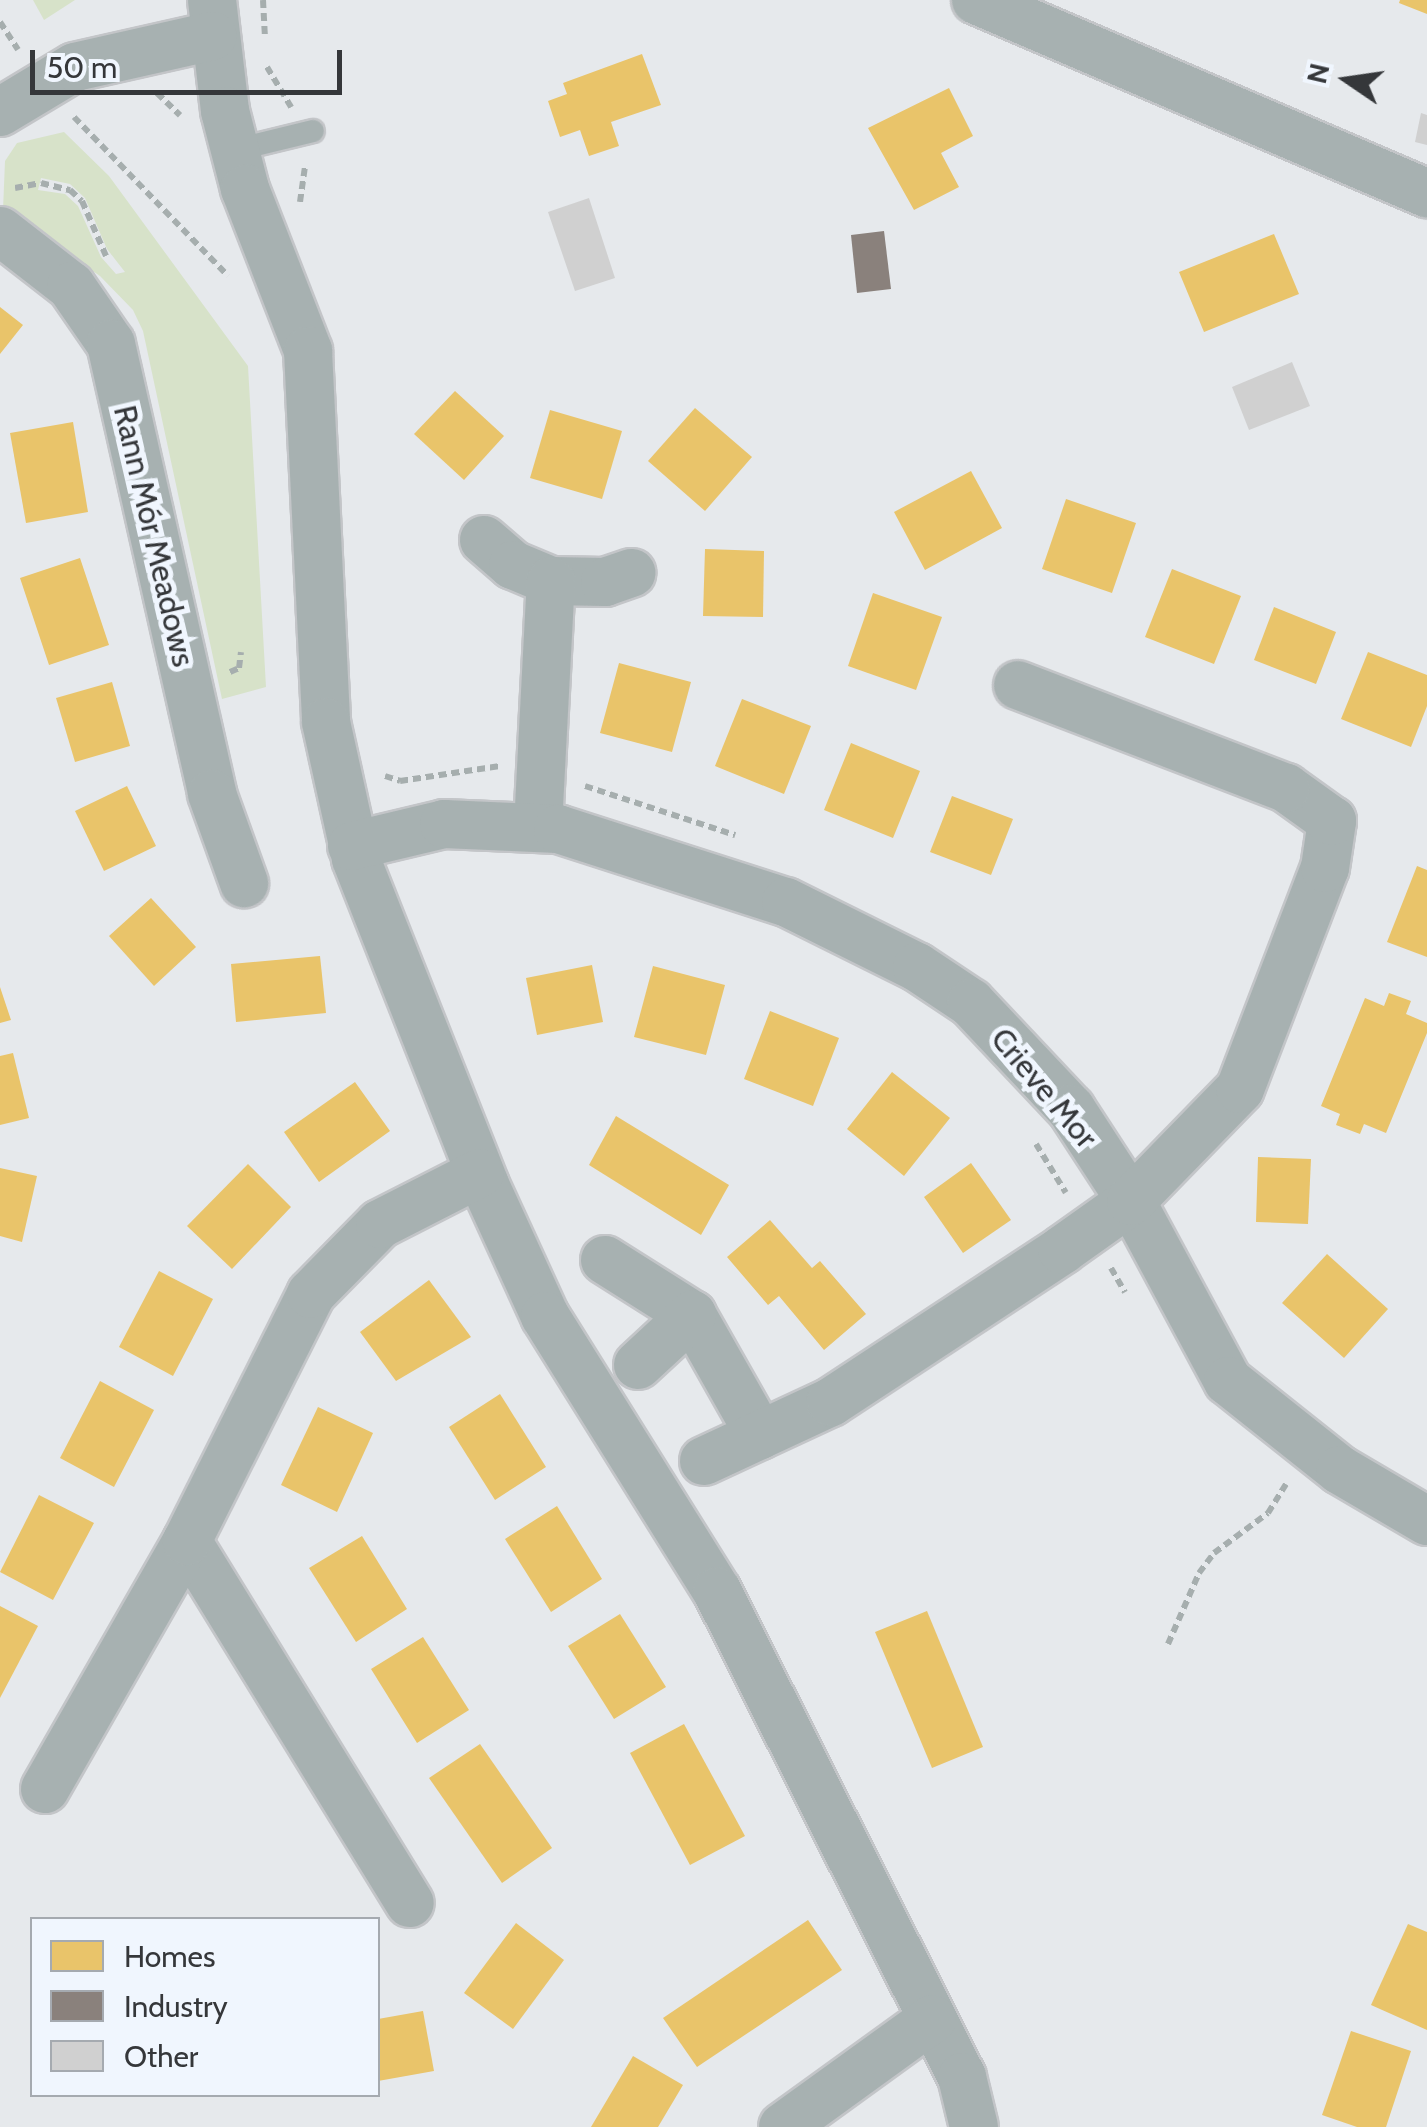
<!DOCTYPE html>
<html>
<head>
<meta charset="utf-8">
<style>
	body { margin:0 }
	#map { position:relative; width:1427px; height:2127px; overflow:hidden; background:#e6e9ec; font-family:Cabin,sans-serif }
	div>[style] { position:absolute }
	.green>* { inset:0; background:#d7e2c9 }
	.homes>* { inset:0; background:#e9c46a }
	.industry>* { inset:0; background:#8a817c }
	.building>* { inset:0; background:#d0d0d0 }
	.path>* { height:6px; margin-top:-3px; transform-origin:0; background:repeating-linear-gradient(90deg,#a6aeae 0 8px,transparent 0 13px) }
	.roads { filter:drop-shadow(2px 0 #c3c5c8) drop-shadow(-2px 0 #c3c5c8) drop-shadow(0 2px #c3c5c8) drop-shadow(0 -2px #c3c5c8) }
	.service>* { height:22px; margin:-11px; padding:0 11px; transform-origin:11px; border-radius:11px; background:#a7b1b1 }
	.minor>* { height:48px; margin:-24px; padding:0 24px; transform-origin:24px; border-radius:24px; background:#a7b1b1 }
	span { translate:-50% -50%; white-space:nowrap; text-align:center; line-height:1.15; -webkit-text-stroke:10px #f0f6fe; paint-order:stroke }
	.street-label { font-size:32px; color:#35373a }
	.legend { position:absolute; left:30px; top:1917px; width:350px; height:180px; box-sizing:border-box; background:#f0f6fe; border:2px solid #a5aab0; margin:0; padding:12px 18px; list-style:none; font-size:30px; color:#35373a }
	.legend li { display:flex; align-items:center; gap:20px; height:50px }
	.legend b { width:50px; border:2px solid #a5aab0 }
	.north { position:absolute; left:1297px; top:30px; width:100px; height:100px; -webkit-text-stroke:8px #f0f6fe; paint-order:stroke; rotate:283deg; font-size:28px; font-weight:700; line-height:40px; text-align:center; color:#35373a }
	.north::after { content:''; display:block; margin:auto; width:35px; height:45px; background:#35373a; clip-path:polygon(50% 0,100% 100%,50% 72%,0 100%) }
	.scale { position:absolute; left:30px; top:50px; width:312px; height:45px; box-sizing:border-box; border:5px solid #35373a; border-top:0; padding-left:12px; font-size:30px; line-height:35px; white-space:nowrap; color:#35373a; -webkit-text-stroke:8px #f0f6fe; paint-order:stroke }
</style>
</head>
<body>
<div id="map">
	<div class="green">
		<i style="clip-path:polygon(33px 0,75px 0,44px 20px)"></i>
		<i style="clip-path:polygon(evenodd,64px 132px,109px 176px,248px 366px,266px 687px,222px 699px,143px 331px,133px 310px,100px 276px,3px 210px,5px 161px,17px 143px,64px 132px,41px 178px,70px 184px,85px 198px,107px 249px,125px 272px,116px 274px,101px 257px,78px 206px,65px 194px,38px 190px,41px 178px)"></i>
	</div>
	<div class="homes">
		<i style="clip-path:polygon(1400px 0,1427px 0,1427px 14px,1399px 3px)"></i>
		<i style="clip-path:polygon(642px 54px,661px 105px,611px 122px,619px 146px,589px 156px,580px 130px,560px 137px,548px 101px,567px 94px,563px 83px)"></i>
		<i style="clip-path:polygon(949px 88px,973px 136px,941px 153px,959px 187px,914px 210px,868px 128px)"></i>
		<i style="clip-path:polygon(1274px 234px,1299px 294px,1204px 332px,1179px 272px)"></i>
		<i style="clip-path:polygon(0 307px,23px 325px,0 354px)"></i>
		<i style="clip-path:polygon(455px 391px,504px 436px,464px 480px,414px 434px)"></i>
		<i style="clip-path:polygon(695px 408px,752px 457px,705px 511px,648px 461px)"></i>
		<i style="clip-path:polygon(550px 410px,622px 431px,602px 499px,530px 478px)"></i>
		<i style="clip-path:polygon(73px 422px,88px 512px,26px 523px,10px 433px)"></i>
		<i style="clip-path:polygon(971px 471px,1002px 528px,925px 570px,894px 512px)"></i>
		<i style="clip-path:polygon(1066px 499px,1136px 523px,1112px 593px,1042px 569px)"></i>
		<i style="clip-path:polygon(705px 549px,764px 551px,763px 617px,703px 616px)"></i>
		<i style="clip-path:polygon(80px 558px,109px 645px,49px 665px,20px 578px)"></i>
		<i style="clip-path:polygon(1172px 569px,1241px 596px,1214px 664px,1145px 637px)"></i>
		<i style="clip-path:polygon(873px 593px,942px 617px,916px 690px,848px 666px)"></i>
		<i style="clip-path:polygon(1274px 607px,1336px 632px,1316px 684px,1254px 660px)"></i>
		<i style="clip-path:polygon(1368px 652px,1427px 675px,1427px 706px,1411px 747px,1341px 719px)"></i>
		<i style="clip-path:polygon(619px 663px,691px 682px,672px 752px,600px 733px)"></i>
		<i style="clip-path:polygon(112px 682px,130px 746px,75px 762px,56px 698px)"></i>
		<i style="clip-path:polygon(742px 699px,811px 726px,784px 794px,715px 766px)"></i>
		<i style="clip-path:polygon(851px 743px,920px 771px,893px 838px,824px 810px)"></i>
		<i style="clip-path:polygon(127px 786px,156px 846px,104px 871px,75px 811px)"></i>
		<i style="clip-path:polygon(952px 796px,1013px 819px,991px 875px,930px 852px)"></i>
		<i style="clip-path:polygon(1417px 866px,1427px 870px,1427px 957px,1387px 942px)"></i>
		<i style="clip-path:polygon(151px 898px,196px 947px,154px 986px,109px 936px)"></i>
		<i style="clip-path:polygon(320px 956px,326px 1013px,236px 1022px,231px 964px)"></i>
		<i style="clip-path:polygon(592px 965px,603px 1022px,537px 1035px,526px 978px)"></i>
		<i style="clip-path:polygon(653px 966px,725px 985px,706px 1055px,634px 1037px)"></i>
		<i style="clip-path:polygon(0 987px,11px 1020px,0 1023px)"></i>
		<i style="clip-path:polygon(1389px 993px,1411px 1001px,1406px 1014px,1427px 1023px,1427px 1033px,1386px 1133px,1364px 1124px,1360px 1134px,1336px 1125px,1340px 1114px,1321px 1106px,1365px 998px,1384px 1006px)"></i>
		<i style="clip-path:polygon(770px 1011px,839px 1038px,813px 1106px,744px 1079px)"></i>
		<i style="clip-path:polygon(13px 1053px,29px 1118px,0 1125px,0 1056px)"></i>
		<i style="clip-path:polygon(892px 1072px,950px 1118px,904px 1176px,847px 1129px)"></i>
		<i style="clip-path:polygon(355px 1082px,390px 1131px,319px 1182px,284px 1132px)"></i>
		<i style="clip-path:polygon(616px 1116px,729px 1185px,701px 1235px,589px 1165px)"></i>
		<i style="clip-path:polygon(1258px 1157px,1311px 1159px,1308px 1224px,1256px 1222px)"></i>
		<i style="clip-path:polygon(971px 1163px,1011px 1220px,963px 1253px,924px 1197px)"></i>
		<i style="clip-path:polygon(248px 1164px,291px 1207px,232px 1269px,187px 1226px)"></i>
		<i style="clip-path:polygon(0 1168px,37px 1176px,22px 1242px,0 1236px)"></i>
		<i style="clip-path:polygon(770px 1220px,812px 1268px,820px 1261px,866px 1314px,824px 1350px,779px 1296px,768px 1305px,727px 1257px)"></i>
		<i style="clip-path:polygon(1327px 1254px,1388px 1309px,1344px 1358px,1282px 1303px)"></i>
		<i style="clip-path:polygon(159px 1271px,213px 1299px,173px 1376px,119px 1347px)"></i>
		<i style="clip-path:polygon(429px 1280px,471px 1337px,396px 1381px,360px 1332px)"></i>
		<i style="clip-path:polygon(100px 1381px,154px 1410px,114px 1487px,60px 1458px)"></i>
		<i style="clip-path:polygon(500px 1394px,546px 1467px,495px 1500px,449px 1427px)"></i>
		<i style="clip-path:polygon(318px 1407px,373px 1433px,337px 1512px,281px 1485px)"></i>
		<i style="clip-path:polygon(39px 1495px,94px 1523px,53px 1600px,0 1572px)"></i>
		<i style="clip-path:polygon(557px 1506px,602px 1579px,551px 1612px,505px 1539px)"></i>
		<i style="clip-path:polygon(362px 1536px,407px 1609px,356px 1642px,309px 1568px)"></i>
		<i style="clip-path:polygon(0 1606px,38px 1626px,0 1698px)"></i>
		<i style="clip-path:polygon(927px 1611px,983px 1747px,932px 1768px,875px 1632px)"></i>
		<i style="clip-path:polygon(620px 1614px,666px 1687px,614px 1719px,568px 1646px)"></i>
		<i style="clip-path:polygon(423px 1637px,469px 1710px,417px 1743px,371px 1669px)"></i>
		<i style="clip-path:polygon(684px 1724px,745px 1836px,690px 1865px,630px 1753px)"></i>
		<i style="clip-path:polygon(480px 1744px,552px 1848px,502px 1883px,429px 1778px)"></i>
		<i style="clip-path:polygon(808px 1920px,842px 1970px,697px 2067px,663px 2018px)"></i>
		<i style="clip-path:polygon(516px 1923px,564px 1960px,513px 2029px,464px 1993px)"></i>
		<i style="clip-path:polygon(1408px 1924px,1427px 1932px,1427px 2030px,1371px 2005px)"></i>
		<i style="clip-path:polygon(423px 2011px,434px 2071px,378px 2081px,378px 2019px)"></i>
		<i style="clip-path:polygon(1351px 2031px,1411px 2051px,1386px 2127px,1357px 2127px,1322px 2115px)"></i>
		<i style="clip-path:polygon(633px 2056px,683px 2085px,658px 2127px,591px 2127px)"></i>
	</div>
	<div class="industry">
		<i style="clip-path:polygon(884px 231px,891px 289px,857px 293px,851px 235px)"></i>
	</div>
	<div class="building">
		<i style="clip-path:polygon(1421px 113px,1427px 115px,1427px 145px,1415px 142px)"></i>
		<i style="clip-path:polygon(589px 198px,615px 278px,575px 291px,548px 212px)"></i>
		<i style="clip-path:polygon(1292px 362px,1310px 406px,1249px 430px,1232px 387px)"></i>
	</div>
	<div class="path">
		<i style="left:263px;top:0;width:39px;rotate:87deg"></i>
		<i style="left:0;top:22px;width:33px;rotate:57deg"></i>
		<i style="left:267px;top:67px;width:47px;rotate:59deg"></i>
		<i style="left:157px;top:93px;width:32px;rotate:44deg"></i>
		<i style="left:74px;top:117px;width:221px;rotate:45.9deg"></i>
		<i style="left:15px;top:188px;width:26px;rotate:-11deg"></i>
		<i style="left:41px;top:183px;width:30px;rotate:14deg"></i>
		<i style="left:70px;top:190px;width:16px;rotate:43deg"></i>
		<i style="left:82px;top:201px;width:60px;rotate:66.4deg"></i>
		<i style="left:300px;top:202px;width:37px;rotate:-82deg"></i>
		<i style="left:230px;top:672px;width:10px;rotate:-24deg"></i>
		<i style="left:239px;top:668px;width:16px;rotate:-83deg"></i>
		<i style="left:385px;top:776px;width:16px;rotate:18deg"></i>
		<i style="left:400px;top:781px;width:101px;rotate:-8.5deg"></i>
		<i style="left:585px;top:786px;width:158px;rotate:18.1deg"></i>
		<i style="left:1036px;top:1144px;width:57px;rotate:58.5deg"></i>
		<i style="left:1111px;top:1268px;width:28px;rotate:60deg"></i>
		<i style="left:1168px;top:1644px;width:77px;rotate:-66.4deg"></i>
		<i style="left:1199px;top:1573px;width:25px;rotate:-53deg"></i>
		<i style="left:1214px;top:1553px;width:67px;rotate:-36.5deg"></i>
		<i style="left:1268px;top:1513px;width:34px;rotate:-58deg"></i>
	</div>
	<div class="roads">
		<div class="service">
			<i style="left:235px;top:150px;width:80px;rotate:-13.7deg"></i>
		</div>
		<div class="minor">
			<i style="left:212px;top:0;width:112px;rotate:83.3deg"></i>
			<i style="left:225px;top:111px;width:81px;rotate:75.6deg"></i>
			<i style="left:245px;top:189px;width:174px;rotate:68.7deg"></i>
			<i style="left:308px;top:351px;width:371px;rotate:87.2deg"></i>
			<i style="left:326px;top:722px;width:140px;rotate:77.6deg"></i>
			<i style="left:356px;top:859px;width:351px;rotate:68.4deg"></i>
			<i style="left:485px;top:1185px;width:144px;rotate:65.4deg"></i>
			<i style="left:545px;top:1316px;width:324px;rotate:58deg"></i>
			<i style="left:717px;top:1591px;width:544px;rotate:63.25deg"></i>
			<i style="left:962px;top:2077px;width:51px;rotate:76.5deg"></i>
			<i style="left:976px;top:0;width:491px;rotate:23.2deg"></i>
			<i style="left:0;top:112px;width:87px;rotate:-31deg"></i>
			<i style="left:75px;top:67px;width:141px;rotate:-12.7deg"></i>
			<i style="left:0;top:231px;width:90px;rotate:37.8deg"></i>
			<i style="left:71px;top:286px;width:70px;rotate:55.4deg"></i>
			<i style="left:111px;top:344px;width:461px;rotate:77.3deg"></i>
			<i style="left:212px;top:794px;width:95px;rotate:70.2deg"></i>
			<i style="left:484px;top:540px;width:38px;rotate:41deg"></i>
			<i style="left:513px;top:565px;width:41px;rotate:22.8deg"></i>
			<i style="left:551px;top:581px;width:54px;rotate:1.1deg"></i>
			<i style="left:605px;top:582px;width:28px;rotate:-19deg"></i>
			<i style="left:538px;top:826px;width:245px;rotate:-87deg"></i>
			<i style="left:352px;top:846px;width:95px;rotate:-13.4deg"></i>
			<i style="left:444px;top:824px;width:114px;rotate:2.5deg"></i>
			<i style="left:558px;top:829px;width:239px;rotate:17.8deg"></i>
			<i style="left:786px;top:902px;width:146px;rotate:26.4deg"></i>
			<i style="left:917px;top:967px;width:65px;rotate:33.7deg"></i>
			<i style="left:971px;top:1003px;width:146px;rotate:46.7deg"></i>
			<i style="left:1071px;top:1109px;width:110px;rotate:56.9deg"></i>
			<i style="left:1131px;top:1201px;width:204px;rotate:61.7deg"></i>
			<i style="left:1228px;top:1381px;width:143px;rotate:38.5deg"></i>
			<i style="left:1340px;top:1470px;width:101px;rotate:30.4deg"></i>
			<i style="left:605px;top:1260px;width:103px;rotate:32.3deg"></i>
			<i style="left:692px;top:1315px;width:138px;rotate:60.5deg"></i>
			<i style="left:638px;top:1365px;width:74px;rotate:-42.8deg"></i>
			<i style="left:704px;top:1461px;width:140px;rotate:-24.9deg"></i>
			<i style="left:831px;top:1402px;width:277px;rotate:-33.3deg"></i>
			<i style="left:1062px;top:1250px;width:85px;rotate:-35.4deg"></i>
			<i style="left:1131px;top:1201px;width:156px;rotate:-45.8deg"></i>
			<i style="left:1240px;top:1089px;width:237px;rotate:-69deg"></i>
			<i style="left:1325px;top:868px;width:48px;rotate:-81.5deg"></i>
			<i style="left:1332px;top:821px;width:57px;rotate:-144.3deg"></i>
			<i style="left:1286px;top:788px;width:287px;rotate:-159deg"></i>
			<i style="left:187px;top:1541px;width:425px;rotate:58.4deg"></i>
			<i style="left:45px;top:1789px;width:286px;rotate:-60.2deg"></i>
			<i style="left:187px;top:1541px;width:276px;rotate:-63.3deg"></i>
			<i style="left:311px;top:1294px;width:98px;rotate:-45.4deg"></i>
			<i style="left:380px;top:1224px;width:112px;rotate:-27deg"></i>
			<i style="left:783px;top:2127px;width:184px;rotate:-35.9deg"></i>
		</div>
	</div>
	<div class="street-label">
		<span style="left:154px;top:536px;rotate:77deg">Rann Mór Meadows</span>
		<span style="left:1044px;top:1088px;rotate:50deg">Crieve Mor</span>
	</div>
	<ul class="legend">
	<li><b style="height:28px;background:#e9c46a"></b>Homes</li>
	<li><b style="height:28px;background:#8a817c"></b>Industry</li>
	<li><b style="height:28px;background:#d0d0d0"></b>Other</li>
	</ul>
	<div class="north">N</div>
	<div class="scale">50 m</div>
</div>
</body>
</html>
